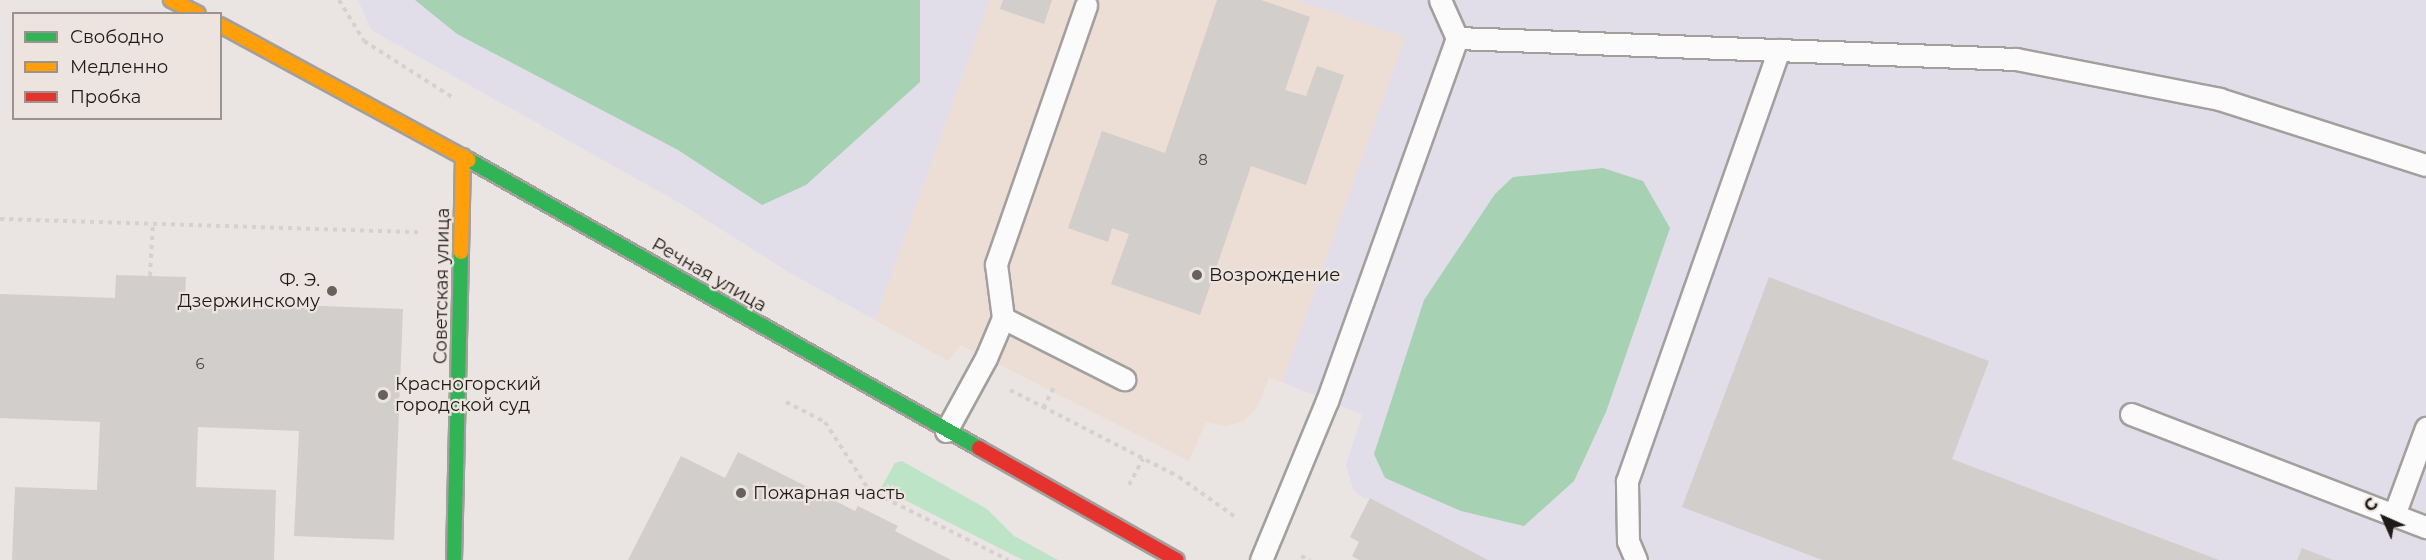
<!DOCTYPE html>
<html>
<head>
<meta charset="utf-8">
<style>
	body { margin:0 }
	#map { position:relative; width:2426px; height:560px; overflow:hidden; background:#eae5e2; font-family:Montserrat,sans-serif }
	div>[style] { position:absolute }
	.commercial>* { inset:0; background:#ecddd5 }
	.industrial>* { inset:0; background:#e2dee9 }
	.green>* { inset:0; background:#bde4c6 }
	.forest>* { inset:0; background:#a6d1b2 }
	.building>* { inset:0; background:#d2cecc }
	.path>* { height:4px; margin-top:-2px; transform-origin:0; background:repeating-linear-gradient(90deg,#d4d2d1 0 4.5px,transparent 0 9px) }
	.roads { filter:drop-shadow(2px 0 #a29f9d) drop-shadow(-2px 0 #a29f9d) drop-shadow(0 2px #a29f9d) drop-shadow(0 -2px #a29f9d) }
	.lane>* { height:21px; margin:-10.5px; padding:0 10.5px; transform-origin:10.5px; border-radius:10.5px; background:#fcfbfb }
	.fast>* { height:14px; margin:-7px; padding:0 7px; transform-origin:7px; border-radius:7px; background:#30b455 }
	.slow>* { height:14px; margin:-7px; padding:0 7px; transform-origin:7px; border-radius:7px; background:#ff9f0a }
	.jam>* { height:14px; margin:-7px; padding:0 7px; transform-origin:7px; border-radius:7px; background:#e5322d }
	.dots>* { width:16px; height:16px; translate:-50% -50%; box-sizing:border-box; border:3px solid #ede4df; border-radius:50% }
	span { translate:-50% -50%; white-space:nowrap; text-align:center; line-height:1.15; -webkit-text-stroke:4.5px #ede4df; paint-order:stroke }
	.number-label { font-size:15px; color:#4a4745 }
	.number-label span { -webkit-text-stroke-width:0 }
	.street-label { font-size:18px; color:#1d1a18 }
	.poi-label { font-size:18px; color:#1d1a18 }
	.left { translate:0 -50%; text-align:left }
	.right { translate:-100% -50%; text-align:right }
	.legend { position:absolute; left:12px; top:12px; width:210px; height:108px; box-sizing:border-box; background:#ede4df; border:2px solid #9a938f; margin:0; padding:8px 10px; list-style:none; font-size:18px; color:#1d1a18 }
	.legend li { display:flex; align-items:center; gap:12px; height:30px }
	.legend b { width:30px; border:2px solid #9a938f }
	.north { position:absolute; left:2354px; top:488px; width:60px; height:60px; -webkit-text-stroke:4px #ede4df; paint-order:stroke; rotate:315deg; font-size:16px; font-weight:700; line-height:24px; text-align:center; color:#1d1a18 }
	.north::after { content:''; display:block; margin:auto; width:21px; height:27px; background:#1d1a18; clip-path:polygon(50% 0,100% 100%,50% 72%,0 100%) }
</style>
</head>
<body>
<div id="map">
	<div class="commercial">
		<i style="clip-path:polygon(990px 0,1297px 0,1405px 37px,1282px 382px,1269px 377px,1258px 406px,1244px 421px,1226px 426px,1206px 422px,1189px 461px,961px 345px,948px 361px,875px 320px)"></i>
	</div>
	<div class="industrial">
		<i style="clip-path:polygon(358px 0,990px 0,875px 320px,790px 273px,683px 205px,371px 30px)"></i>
		<i style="clip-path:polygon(1297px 0,2426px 0,2426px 560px,1359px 560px,1352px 556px,1359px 542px,1350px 537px,1370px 498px,1363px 498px,1353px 489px,1346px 465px,1362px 415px,1282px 382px,1405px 37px)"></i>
	</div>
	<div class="green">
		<i style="clip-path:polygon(902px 461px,987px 509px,1014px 536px,1058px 560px,1023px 560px,881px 488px,895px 463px)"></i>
	</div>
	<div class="forest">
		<i style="clip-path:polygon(415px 0,920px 0,920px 82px,806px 185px,762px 205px,678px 150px,457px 34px)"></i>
		<i style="clip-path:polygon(1603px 168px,1643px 181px,1670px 228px,1606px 412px,1574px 481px,1524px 526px,1461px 511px,1385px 478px,1374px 454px,1424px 300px,1495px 194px,1513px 177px)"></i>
	</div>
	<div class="building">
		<i style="clip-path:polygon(1003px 0,1052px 0,1044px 24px,1000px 9px)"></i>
		<i style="clip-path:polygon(1217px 0,1261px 0,1310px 17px,1285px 90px,1306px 96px,1317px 66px,1344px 75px,1306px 185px,1251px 166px,1200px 315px,1111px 284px,1129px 234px,1112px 228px,1108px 242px,1068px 228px,1102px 131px,1165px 153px)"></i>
		<i style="clip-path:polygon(116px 275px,186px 277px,185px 301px,403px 309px,394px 540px,294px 536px,299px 431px,198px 427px,196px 487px,276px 490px,274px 560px,12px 560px,15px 487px,97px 490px,100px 422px,0 418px,0 294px,115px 298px)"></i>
		<i style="clip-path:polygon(1769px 277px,1989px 361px,1952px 459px,2219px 560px,1822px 560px,1682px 507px)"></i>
		<i style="clip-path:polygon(738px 452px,855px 511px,858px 506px,898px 526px,895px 531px,951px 560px,628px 560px,681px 456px,725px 478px)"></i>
		<i style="clip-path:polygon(1370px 498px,1488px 560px,1359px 560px,1352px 556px,1359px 542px,1350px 537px)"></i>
		<i style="clip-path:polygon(2302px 548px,2333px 560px,2297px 560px)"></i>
	</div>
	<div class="path">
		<i style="left:339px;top:0;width:48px;rotate:58.6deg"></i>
		<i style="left:364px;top:41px;width:104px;rotate:32.5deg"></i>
		<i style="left:0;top:219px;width:419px;rotate:1.8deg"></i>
		<i style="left:150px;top:276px;width:52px;rotate:-86.7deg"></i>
		<i style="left:1010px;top:390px;width:190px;rotate:27.2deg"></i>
		<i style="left:1179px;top:477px;width:72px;rotate:35.4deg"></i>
		<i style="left:786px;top:402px;width:44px;rotate:27.1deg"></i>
		<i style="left:825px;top:422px;width:81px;rotate:57.1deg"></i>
		<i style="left:869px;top:490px;width:156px;rotate:26.7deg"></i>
		<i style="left:1043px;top:408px;width:26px;rotate:-62deg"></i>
		<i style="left:1129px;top:485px;width:30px;rotate:-62deg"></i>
		<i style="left:1301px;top:556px;width:10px;rotate:24deg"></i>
	</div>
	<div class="roads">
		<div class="lane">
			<i style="left:1440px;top:0;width:42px;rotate:65.9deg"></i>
			<i style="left:1003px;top:318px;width:136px;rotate:26.8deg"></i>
			<i style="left:2131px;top:414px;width:316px;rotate:21deg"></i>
			<i style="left:946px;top:431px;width:83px;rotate:-61.3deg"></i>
			<i style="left:986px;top:358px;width:43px;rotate:-67deg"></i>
			<i style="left:1003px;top:318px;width:54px;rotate:-97.4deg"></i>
			<i style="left:996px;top:264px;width:274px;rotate:-70.8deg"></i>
			<i style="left:2394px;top:515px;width:93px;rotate:-69.8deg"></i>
			<i style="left:1261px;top:560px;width:172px;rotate:-67.5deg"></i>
			<i style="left:1327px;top:401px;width:386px;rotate:-70.3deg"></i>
			<i style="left:1457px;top:38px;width:559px;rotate:2.15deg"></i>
			<i style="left:2016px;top:59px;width:207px;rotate:11.1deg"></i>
			<i style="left:2219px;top:99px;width:217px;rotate:17.7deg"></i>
			<i style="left:1636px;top:560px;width:21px;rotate:-113deg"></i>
			<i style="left:1628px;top:541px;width:60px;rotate:-91deg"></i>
			<i style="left:1627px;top:481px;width:457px;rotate:-70.6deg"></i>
		</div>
		<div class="fast">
			<i style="left:469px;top:160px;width:586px;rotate:29.45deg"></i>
			<i style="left:454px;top:560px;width:308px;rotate:-88.7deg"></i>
		</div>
		<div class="slow">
			<i style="left:171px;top:0;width:30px;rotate:27deg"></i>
			<i style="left:220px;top:25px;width:283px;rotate:28.5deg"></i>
			<i style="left:461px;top:252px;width:96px;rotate:-88.8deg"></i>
		</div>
		<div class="jam">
			<i style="left:979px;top:448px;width:227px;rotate:29.5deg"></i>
		</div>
	</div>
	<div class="dots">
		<i style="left:1197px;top:275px;background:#65615f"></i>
		<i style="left:332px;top:291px;background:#65615f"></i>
		<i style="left:383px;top:395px;background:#65615f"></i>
		<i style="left:741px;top:493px;background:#65615f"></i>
	</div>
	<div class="number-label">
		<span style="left:1203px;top:160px">8</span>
		<span style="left:200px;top:364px">6</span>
	</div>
	<div class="street-label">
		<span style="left:709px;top:275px;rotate:30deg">Речная улица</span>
		<span style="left:442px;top:286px;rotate:-89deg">Советская улица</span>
	</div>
	<div class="poi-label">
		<span class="left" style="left:1209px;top:275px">Возрождение</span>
		<span class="right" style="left:320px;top:291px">Ф. Э.<br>Дзержинскому</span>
		<span class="left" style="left:395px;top:395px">Красногорский<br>городской суд</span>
		<span class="left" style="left:753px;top:493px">Пожарная часть</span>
	</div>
	<ul class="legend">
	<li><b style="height:8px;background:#30b455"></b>Свободно</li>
	<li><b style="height:8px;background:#ff9f0a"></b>Медленно</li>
	<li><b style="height:8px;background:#e5322d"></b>Пробка</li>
	</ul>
	<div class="north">С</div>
</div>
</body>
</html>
